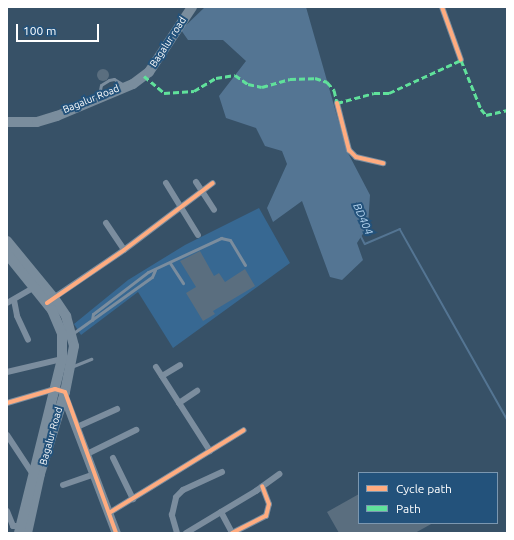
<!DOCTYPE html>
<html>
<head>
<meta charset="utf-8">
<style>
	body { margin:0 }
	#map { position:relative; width:514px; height:540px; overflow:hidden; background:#375167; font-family:Ubuntu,sans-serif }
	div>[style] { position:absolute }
	.green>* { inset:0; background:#376892 }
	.water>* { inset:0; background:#547593 }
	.stream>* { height:1.5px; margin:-0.75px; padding:0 0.75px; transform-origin:0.75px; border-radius:0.75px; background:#547593 }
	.building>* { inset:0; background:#5a6e7f }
	.round { border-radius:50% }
	.lane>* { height:3px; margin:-1.5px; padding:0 1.5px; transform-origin:1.5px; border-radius:1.5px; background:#7b8d9e }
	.street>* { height:6px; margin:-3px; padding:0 3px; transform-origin:3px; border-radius:3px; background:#7b8d9e }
	.secondary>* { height:9px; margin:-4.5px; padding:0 4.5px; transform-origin:4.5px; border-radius:4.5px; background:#788a9a }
	.primary>* { height:10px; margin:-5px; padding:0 5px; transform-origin:5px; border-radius:5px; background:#7a8d9d }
	.quiet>* { height:3px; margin-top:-1.5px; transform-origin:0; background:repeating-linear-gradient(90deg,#60e19b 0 6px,transparent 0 9px) }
	.cycleway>* { height:4px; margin:-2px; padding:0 2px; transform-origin:2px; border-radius:2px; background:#ffac80 }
	span { translate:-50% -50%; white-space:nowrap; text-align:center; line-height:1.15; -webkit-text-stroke:4px #23527b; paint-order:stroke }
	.street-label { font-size:10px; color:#fff }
	.water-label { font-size:11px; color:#b2d2ed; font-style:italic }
	.frame { position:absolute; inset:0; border:8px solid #fff; pointer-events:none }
	.legend { position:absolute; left:358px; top:472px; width:140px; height:52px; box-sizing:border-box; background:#23527b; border:1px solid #7b97b0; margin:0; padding:5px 7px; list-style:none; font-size:12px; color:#fff }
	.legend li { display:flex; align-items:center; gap:8px; height:20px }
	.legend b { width:20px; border:1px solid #7b97b0 }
	.scale { position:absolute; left:16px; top:24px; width:83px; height:18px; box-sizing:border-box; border:2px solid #fff; border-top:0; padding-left:5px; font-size:12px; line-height:14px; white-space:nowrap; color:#fff; -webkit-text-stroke:3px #23527b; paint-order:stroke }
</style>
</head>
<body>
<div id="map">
	<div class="green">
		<i style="clip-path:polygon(259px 208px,290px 263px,173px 348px,138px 292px,81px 335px,74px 324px,128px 280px,185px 245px)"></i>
	</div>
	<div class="water">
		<i style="clip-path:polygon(205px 7px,306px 7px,347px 151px,370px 195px,368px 226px,357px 243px,363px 260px,342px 280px,330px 277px,302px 201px,273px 222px,267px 208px,287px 164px,282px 151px,265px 146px,256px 128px,226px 118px,219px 96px,246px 61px,223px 40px,188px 40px,181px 30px)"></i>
	</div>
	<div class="stream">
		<i style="left:361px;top:236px;width:9px;rotate:63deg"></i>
		<i style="left:365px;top:244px;width:38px;rotate:-23deg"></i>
		<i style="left:400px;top:229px;width:218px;rotate:60.6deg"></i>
	</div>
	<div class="building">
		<i class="round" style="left:97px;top:69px;width:12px;height:12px"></i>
		<i style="clip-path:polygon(200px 251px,214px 276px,219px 273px,225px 282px,245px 269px,255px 286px,213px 311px,215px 314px,203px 321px,186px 293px,196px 287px,180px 261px)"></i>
		<i style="clip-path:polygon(359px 494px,359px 523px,433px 523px,415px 533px,339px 533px,327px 512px)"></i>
	</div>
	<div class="lane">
		<i style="left:99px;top:95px;width:10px;rotate:-79deg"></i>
		<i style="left:101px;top:85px;width:9px;rotate:-32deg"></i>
		<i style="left:109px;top:80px;width:5px;rotate:-11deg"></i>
		<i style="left:114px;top:79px;width:12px;rotate:31deg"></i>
		<i style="left:170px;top:263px;width:24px;rotate:57deg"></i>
		<i style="left:92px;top:320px;width:6px;rotate:-81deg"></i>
		<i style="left:93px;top:314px;width:69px;rotate:-37.4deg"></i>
		<i style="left:148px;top:272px;width:81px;rotate:-25deg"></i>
		<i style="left:221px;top:238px;width:9px;rotate:13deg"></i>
		<i style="left:230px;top:240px;width:29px;rotate:59deg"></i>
		<i style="left:72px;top:334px;width:98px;rotate:-35.5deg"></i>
		<i style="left:152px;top:277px;width:8px;rotate:-67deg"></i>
		<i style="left:71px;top:367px;width:22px;rotate:-22deg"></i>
	</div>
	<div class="street">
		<i style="left:442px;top:7px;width:56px;rotate:70.3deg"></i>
		<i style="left:337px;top:103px;width:49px;rotate:75.7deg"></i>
		<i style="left:349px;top:150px;width:10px;rotate:45deg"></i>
		<i style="left:356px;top:157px;width:28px;rotate:13deg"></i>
		<i style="left:196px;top:182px;width:33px;rotate:57deg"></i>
		<i style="left:166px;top:183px;width:61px;rotate:58.4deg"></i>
		<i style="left:106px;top:223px;width:32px;rotate:56deg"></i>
		<i style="left:52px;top:299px;width:87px;rotate:-34.2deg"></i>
		<i style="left:124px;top:250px;width:111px;rotate:-37deg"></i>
		<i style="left:14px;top:300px;width:16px;rotate:79deg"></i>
		<i style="left:17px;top:316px;width:26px;rotate:65deg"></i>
		<i style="left:7px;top:303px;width:34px;rotate:-30deg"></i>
		<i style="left:156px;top:367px;width:100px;rotate:57.3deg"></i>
		<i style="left:7px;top:372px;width:57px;rotate:-13.3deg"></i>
		<i style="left:162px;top:376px;width:21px;rotate:-31deg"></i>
		<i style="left:7px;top:403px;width:50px;rotate:-16.3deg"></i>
		<i style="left:179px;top:403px;width:22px;rotate:-34deg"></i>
		<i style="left:77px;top:427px;width:44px;rotate:-24.2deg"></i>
		<i style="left:7px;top:435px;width:49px;rotate:56.6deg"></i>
		<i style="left:87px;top:454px;width:55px;rotate:-26.1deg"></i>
		<i style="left:113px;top:458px;width:46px;rotate:64deg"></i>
		<i style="left:63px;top:485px;width:34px;rotate:-19deg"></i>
		<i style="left:7px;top:511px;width:16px;rotate:68deg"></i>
		<i style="left:13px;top:526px;width:6px"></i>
		<i style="left:221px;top:512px;width:24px;rotate:62deg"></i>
		<i style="left:109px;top:513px;width:158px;rotate:-31.6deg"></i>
		<i style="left:177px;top:533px;width:19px;rotate:-106deg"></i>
		<i style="left:172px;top:515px;width:18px;rotate:-77deg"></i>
		<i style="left:176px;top:497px;width:10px;rotate:-45deg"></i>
		<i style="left:183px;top:490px;width:43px;rotate:-24.8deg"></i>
		<i style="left:186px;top:533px;width:82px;rotate:-31deg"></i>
		<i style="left:256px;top:491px;width:29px;rotate:-36deg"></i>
		<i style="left:232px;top:533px;width:38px;rotate:-27deg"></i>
		<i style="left:266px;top:516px;width:12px;rotate:-76deg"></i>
		<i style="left:269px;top:504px;width:19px;rotate:-111deg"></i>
	</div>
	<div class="secondary">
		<i style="left:62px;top:391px;width:152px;rotate:69.2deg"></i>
	</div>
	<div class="primary">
		<i style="left:7px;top:122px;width:30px"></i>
		<i style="left:37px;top:122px;width:21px;rotate:-17deg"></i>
		<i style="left:57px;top:116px;width:82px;rotate:-22.8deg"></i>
		<i style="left:133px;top:84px;width:20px;rotate:-37deg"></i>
		<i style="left:149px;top:72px;width:78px;rotate:-56.5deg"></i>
		<i style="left:7px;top:241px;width:74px;rotate:50.5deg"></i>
		<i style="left:54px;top:298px;width:22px;rotate:56deg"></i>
		<i style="left:66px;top:316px;width:31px;rotate:75deg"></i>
		<i style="left:74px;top:346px;width:47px;rotate:101.1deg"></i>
		<i style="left:65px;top:392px;width:86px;rotate:107deg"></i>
		<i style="left:40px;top:474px;width:60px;rotate:102.4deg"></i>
		<i style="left:7px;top:254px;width:72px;rotate:51.2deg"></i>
		<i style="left:52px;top:310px;width:25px;rotate:67deg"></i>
		<i style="left:62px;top:333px;width:26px;rotate:90deg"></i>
		<i style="left:62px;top:359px;width:179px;rotate:103.9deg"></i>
	</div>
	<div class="quiet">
		<i style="left:144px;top:76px;width:26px;rotate:40deg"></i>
		<i style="left:164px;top:93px;width:30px;rotate:-4deg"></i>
		<i style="left:194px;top:91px;width:26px;rotate:-31deg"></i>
		<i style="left:216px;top:78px;width:19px;rotate:-9deg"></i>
		<i style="left:235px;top:75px;width:16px;rotate:35deg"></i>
		<i style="left:248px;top:84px;width:14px;rotate:12deg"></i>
		<i style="left:262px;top:87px;width:29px;rotate:-16deg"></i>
		<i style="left:290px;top:79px;width:25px;rotate:-2deg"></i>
		<i style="left:315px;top:78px;width:13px;rotate:18deg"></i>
		<i style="left:327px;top:82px;width:11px;rotate:49deg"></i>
		<i style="left:334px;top:90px;width:13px;rotate:77deg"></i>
		<i style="left:337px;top:103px;width:38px;rotate:-15deg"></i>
		<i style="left:374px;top:93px;width:15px"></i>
		<i style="left:389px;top:93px;width:79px;rotate:-24.6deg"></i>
		<i style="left:461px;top:60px;width:53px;rotate:67.8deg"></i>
		<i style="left:481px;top:109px;width:8px;rotate:50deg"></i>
		<i style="left:486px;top:115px;width:22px;rotate:-13deg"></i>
	</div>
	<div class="cycleway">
		<i style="left:442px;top:7px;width:56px;rotate:70.3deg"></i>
		<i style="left:337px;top:103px;width:49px;rotate:75.7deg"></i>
		<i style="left:349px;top:150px;width:10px;rotate:45deg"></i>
		<i style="left:356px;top:157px;width:28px;rotate:13deg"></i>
		<i style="left:47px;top:303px;width:93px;rotate:-34.5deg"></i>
		<i style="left:124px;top:250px;width:111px;rotate:-37deg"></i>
		<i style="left:7px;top:403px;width:50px;rotate:-16.3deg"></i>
		<i style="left:55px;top:389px;width:10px;rotate:17deg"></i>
		<i style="left:65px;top:392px;width:150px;rotate:70.1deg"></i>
		<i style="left:109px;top:513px;width:158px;rotate:-31.6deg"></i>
		<i style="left:232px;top:533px;width:38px;rotate:-27deg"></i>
		<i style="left:266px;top:516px;width:12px;rotate:-76deg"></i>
		<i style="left:269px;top:504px;width:19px;rotate:-111deg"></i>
	</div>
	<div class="street-label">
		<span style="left:168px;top:42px;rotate:-57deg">Bagalur road</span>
		<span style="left:91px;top:99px;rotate:-22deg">Bagalur Road</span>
		<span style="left:51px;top:436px;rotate:-74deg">Bagalur Road</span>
	</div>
	<div class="water-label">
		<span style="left:363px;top:219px;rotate:66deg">BD404</span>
	</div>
	<div class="frame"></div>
	<ul class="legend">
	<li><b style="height:5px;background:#ffac80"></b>Cycle path</li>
	<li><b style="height:5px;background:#60e19b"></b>Path</li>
	</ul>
	<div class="scale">100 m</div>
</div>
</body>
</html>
